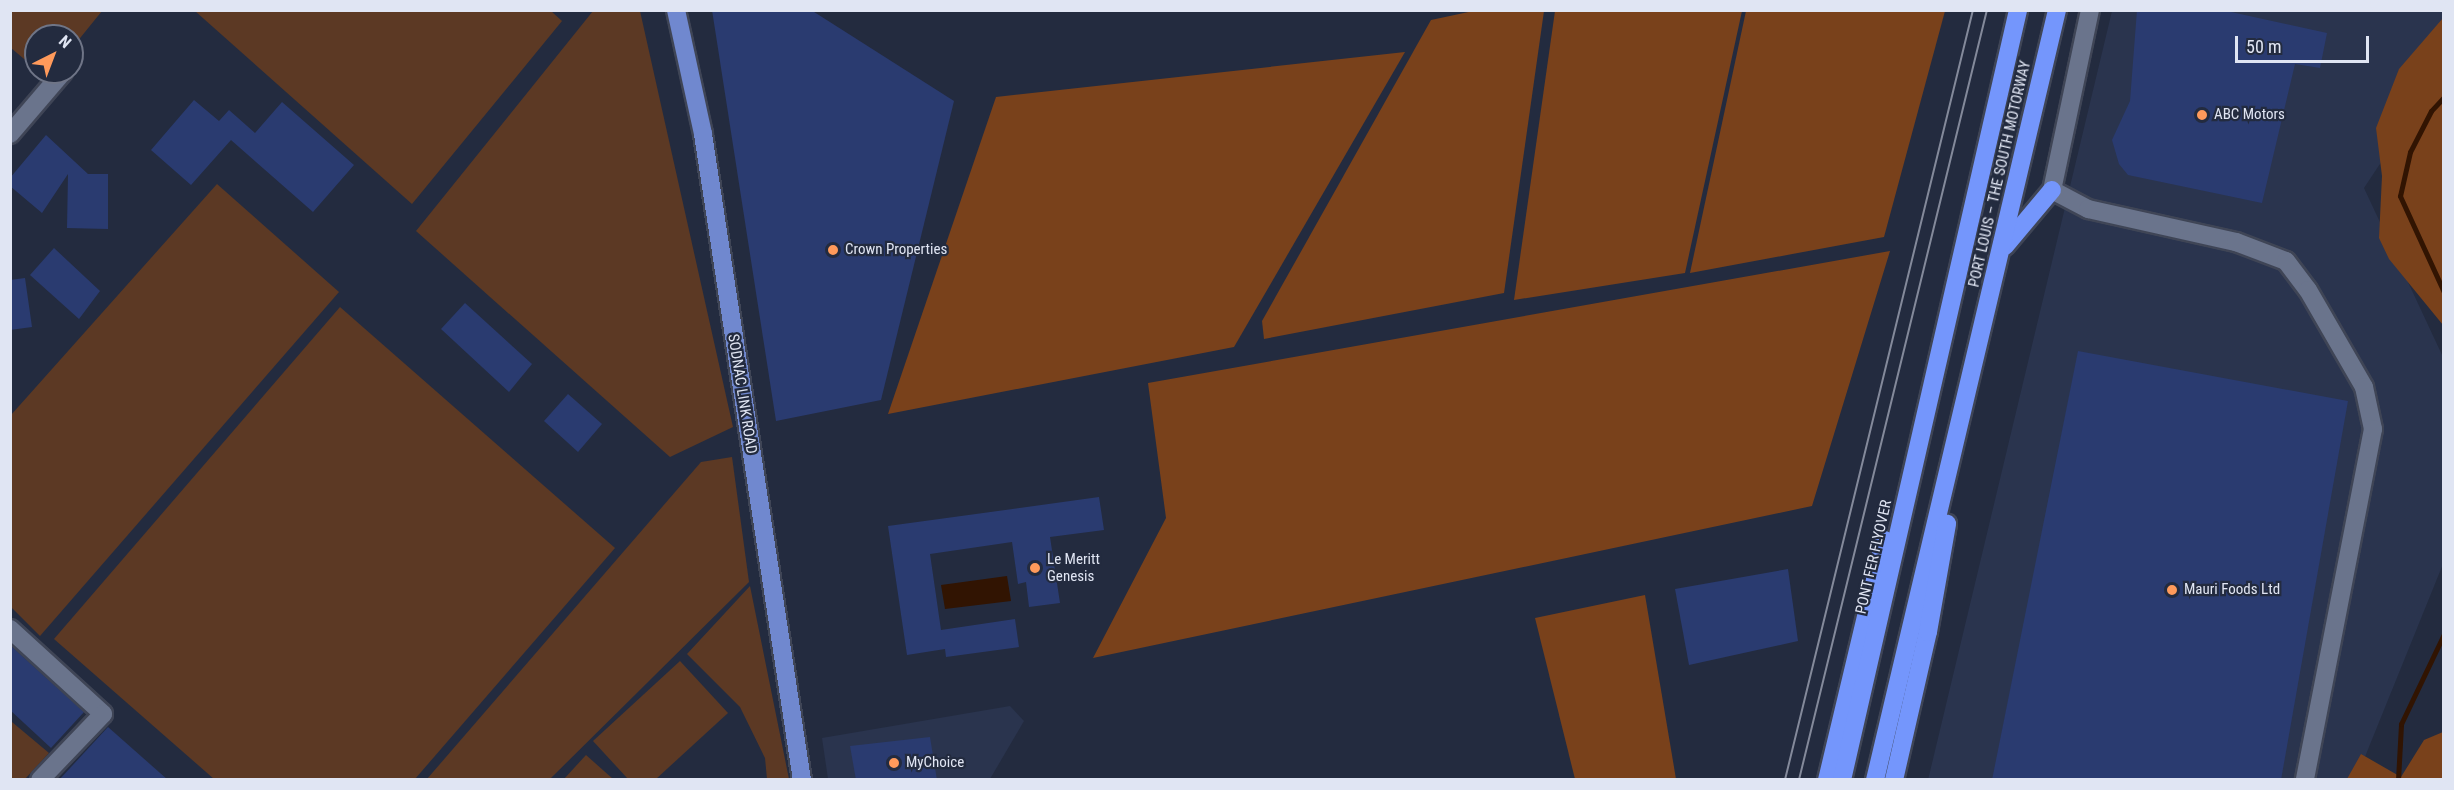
<!DOCTYPE html>
<html>
<head>
<meta charset="utf-8">
<style>
	body { margin:0 }
	#map { position:relative; width:2454px; height:790px; overflow:hidden; background:#232b3f; font-family:"Roboto Condensed",sans-serif }
	div>[style] { position:absolute }
	.built>* { inset:0; background:#2a344e }
	.green>* { inset:0; background:#5c3924 }
	.forest>* { inset:0; background:#79411b }
	.water>* { inset:0; background:#311402 }
	.stream>* { height:5px; margin:-2.5px; padding:0 2.5px; transform-origin:2.5px; border-radius:2.5px; background:#311402 }
	.building>* { inset:0; background:#2a3b70 }
	.roads { filter:drop-shadow(2px 0 #3f4556) drop-shadow(-2px 0 #3f4556) drop-shadow(0 2px #3f4556) drop-shadow(0 -2px #3f4556) }
	.minor>* { height:18px; margin:-9px; padding:0 9px; transform-origin:9px; border-radius:9px; background:#6a748c }
	.major>* { height:18px; margin:-9px; padding:0 9px; transform-origin:9px; border-radius:9px; background:#7088cf }
	.highway>* { height:18px; margin:-9px; padding:0 9px; transform-origin:9px; border-radius:9px; background:#7496fc }
	.tram>* { height:1.5px; margin:-0.75px; padding:0 0.75px; transform-origin:0.75px; border-radius:0.75px; background:#848a9b }
	.dots>* { width:16px; height:16px; translate:-50% -50%; box-sizing:border-box; border:3px solid #232b3f; border-radius:50% }
	span { translate:-50% -50%; white-space:nowrap; text-align:center; line-height:1.15; -webkit-text-stroke:4.5px #232b3f; paint-order:stroke }
	.poi-label { font-size:15px; color:#e0e5f3 }
	.left { translate:0 -50%; text-align:left }
	.street-label { font-size:15px; color:#e0e5f3 }
	.frame { position:absolute; inset:0; border:12px solid #e0e5f3; pointer-events:none }
	.north { position:absolute; left:24px; top:24px; width:60px; height:60px; box-sizing:border-box; background:#232b3f; border:2px solid #6f7587; border-radius:50%; rotate:42deg; font-size:16px; font-weight:700; line-height:24px; text-align:center; color:#e0e5f3 }
	.north::after { content:''; display:block; margin:auto; width:21px; height:27px; background:#ff9a5b; clip-path:polygon(50% 0,100% 100%,50% 72%,0 100%) }
	.scale { position:absolute; left:2235px; top:36px; width:134px; height:27px; box-sizing:border-box; border:3px solid #e0e5f3; border-top:0; padding-left:8px; font-size:18px; line-height:21px; white-space:nowrap; color:#e0e5f3; -webkit-text-stroke:4px #232b3f; paint-order:stroke }
</style>
</head>
<body>
<div id="map">
	<div class="built">
		<i style="clip-path:polygon(2112px 11px,2443px 11px,2443px 69px,2364px 188px,2443px 357px,2443px 564px,2356px 779px,1928px 780px)"></i>
		<i style="clip-path:polygon(1010px 706px,1024px 721px,990px 779px,828px 779px,822px 738px)"></i>
	</div>
	<div class="green">
		<i style="clip-path:polygon(10px 11px,11px 10px,102px 11px,72px 48px,72px 36px,36px 36px,36px 69px,11px 48px)"></i>
		<i style="clip-path:polygon(551px 11px,562px 21px,412px 204px,195px 11px)"></i>
		<i style="clip-path:polygon(593px 11px,640px 11px,733px 427px,670px 457px,416px 231px)"></i>
		<i style="clip-path:polygon(217px 184px,339px 292px,40px 636px,11px 607px,11px 415px)"></i>
		<i style="clip-path:polygon(340px 307px,615px 548px,415px 779px,214px 779px,54px 639px)"></i>
		<i style="clip-path:polygon(732px 457px,749px 582px,550px 779px,427px 779px,701px 462px)"></i>
		<i style="clip-path:polygon(750px 586px,789px 779px,767px 779px,765px 758px,740px 707px,687px 654px)"></i>
		<i style="clip-path:polygon(680px 661px,728px 713px,656px 779px,628px 779px,593px 741px)"></i>
		<i style="clip-path:polygon(12px 722px,49px 753px,25px 779px,11px 779px)"></i>
		<i style="clip-path:polygon(586px 755px,613px 779px,564px 779px)"></i>
	</div>
	<div class="forest">
		<i style="clip-path:polygon(1478px 10px,1544px 11px,1504px 293px,1264px 339px,1262px 321px,1431px 20px)"></i>
		<i style="clip-path:polygon(1555px 11px,1742px 11px,1685px 273px,1514px 300px)"></i>
		<i style="clip-path:polygon(1746px 11px,1945px 11px,1884px 237px,1690px 273px)"></i>
		<i style="clip-path:polygon(2443px 18px,2443px 325px,2389px 259px,2379px 238px,2382px 176px,2376px 128px,2399px 69px)"></i>
		<i style="clip-path:polygon(1405px 52px,1234px 347px,888px 414px,996px 97px)"></i>
		<i style="clip-path:polygon(1890px 251px,1812px 506px,1093px 658px,1166px 518px,1148px 383px)"></i>
		<i style="clip-path:polygon(1645px 595px,1676px 779px,1575px 779px,1535px 618px)"></i>
		<i style="clip-path:polygon(2443px 732px,2443px 779px,2347px 779px,2361px 754px,2401px 777px,2424px 740px)"></i>
	</div>
	<div class="water">
		<i style="clip-path:polygon(1007px 576px,1011px 601px,945px 609px,941px 585px)"></i>
	</div>
	<div class="stream">
		<i style="left:2444px;top:97px;width:19px;rotate:133deg"></i>
		<i style="left:2431px;top:111px;width:46px;rotate:117.1deg"></i>
		<i style="left:2410px;top:152px;width:45px;rotate:102.8deg"></i>
		<i style="left:2400px;top:196px;width:106px;rotate:65.4deg"></i>
		<i style="left:2398px;top:780px;width:56px;rotate:-86.9deg"></i>
		<i style="left:2401px;top:724px;width:100px;rotate:-64.5deg"></i>
	</div>
	<div class="building">
		<i style="clip-path:polygon(712px 10px,811px 10px,954px 101px,881px 400px,776px 421px)"></i>
		<i style="clip-path:polygon(2137px 10px,2222px 10px,2327px 33px,2320px 68px,2295px 64px,2262px 203px,2128px 175px,2119px 164px,2112px 140px,2130px 101px)"></i>
		<i style="clip-path:polygon(194px 100px,219px 121px,229px 110px,255px 133px,282px 102px,354px 165px,313px 212px,231px 140px,191px 185px,151px 150px)"></i>
		<i style="clip-path:polygon(46px 135px,88px 174px,108px 174px,108px 229px,67px 228px,68px 174px,42px 213px,10px 186px,10px 178px)"></i>
		<i style="clip-path:polygon(54px 248px,100px 291px,79px 319px,30px 275px)"></i>
		<i style="clip-path:polygon(25px 278px,32px 327px,10px 330px,10px 280px)"></i>
		<i style="clip-path:polygon(465px 303px,532px 364px,509px 392px,441px 329px)"></i>
		<i style="clip-path:polygon(2078px 351px,2348px 401px,2281px 780px,1992px 780px)"></i>
		<i style="clip-path:polygon(568px 394px,602px 424px,578px 452px,544px 421px)"></i>
		<i style="clip-path:polygon(1099px 497px,1104px 530px,1050px 537px,1060px 603px,1029px 607px,1026px 582px,1018px 584px,1012px 542px,930px 554px,941px 630px,1015px 619px,1019px 647px,946px 657px,945px 649px,907px 655px,888px 526px)"></i>
		<i style="clip-path:polygon(1788px 569px,1798px 641px,1689px 665px,1675px 589px)"></i>
		<i style="clip-path:polygon(10px 645px,84px 712px,51px 748px,10px 710px)"></i>
		<i style="clip-path:polygon(108px 727px,168px 780px,59px 780px)"></i>
		<i style="clip-path:polygon(930px 737px,937px 780px,856px 780px,850px 746px)"></i>
	</div>
	<div class="roads">
		<div class="minor">
			<i style="left:2090px;top:10px;width:184px;rotate:101.9deg"></i>
			<i style="left:2052px;top:190px;width:41px;rotate:27.8deg"></i>
			<i style="left:2088px;top:209px;width:152px;rotate:12.6deg"></i>
			<i style="left:2236px;top:242px;width:53px;rotate:20.8deg"></i>
			<i style="left:2286px;top:261px;width:36px;rotate:53deg"></i>
			<i style="left:2308px;top:290px;width:112px;rotate:60deg"></i>
			<i style="left:2364px;top:387px;width:43px;rotate:77.9deg"></i>
			<i style="left:2373px;top:429px;width:358px;rotate:101deg"></i>
			<i style="left:10px;top:134px;width:82px;rotate:-49.5deg"></i>
			<i style="left:10px;top:629px;width:126px;rotate:42.4deg"></i>
			<i style="left:103px;top:714px;width:91px;rotate:133.7deg"></i>
		</div>
		<div class="major">
			<i style="left:676px;top:10px;width:127px;rotate:77.7deg"></i>
			<i style="left:703px;top:134px;width:654px;rotate:81.29deg"></i>
		</div>
		<div class="highway">
			<i style="left:2005px;top:246px;width:73px;rotate:-50deg"></i>
			<i style="left:1827px;top:780px;width:247px;rotate:-76.6deg"></i>
			<i style="left:1842px;top:780px;width:790px;rotate:-77.12deg"></i>
			<i style="left:1875px;top:780px;width:791px;rotate:-76.7deg"></i>
			<i style="left:1894px;top:780px;width:152px;rotate:-77.1deg"></i>
			<i style="left:1928px;top:632px;width:110px;rotate:-80deg"></i>
		</div>
	</div>
	<div class="tram">
		<i style="left:1785px;top:780px;width:793px;rotate:-76.28deg"></i>
		<i style="left:1799px;top:780px;width:793px;rotate:-76.28deg"></i>
	</div>
	<div class="dots">
		<i style="left:2202px;top:115px;background:#ff9a5b"></i>
		<i style="left:833px;top:250px;background:#ff9a5b"></i>
		<i style="left:1035px;top:568px;background:#ff9a5b"></i>
		<i style="left:2172px;top:590px;background:#ff9a5b"></i>
		<i style="left:894px;top:763px;background:#ff9a5b"></i>
	</div>
	<div class="poi-label">
		<span class="left" style="left:2214px;top:115px">ABC Motors</span>
		<span class="left" style="left:845px;top:250px">Crown Properties</span>
		<span class="left" style="left:1047px;top:568px">Le Meritt<br>Genesis</span>
		<span class="left" style="left:2184px;top:590px">Mauri Foods Ltd</span>
		<span class="left" style="left:906px;top:763px">MyChoice</span>
	</div>
	<div class="street-label">
		<span style="left:2000px;top:174px;rotate:-77deg">PORT LOUIS – THE SOUTH MOTORWAY</span>
		<span style="left:742px;top:394px;rotate:81deg">SODNAC LINK ROAD</span>
		<span style="left:1874px;top:557px;rotate:-77deg">PONT FER FLYOVER</span>
	</div>
	<div class="frame"></div>
	<div class="north">N</div>
	<div class="scale">50 m</div>
</div>
</body>
</html>
